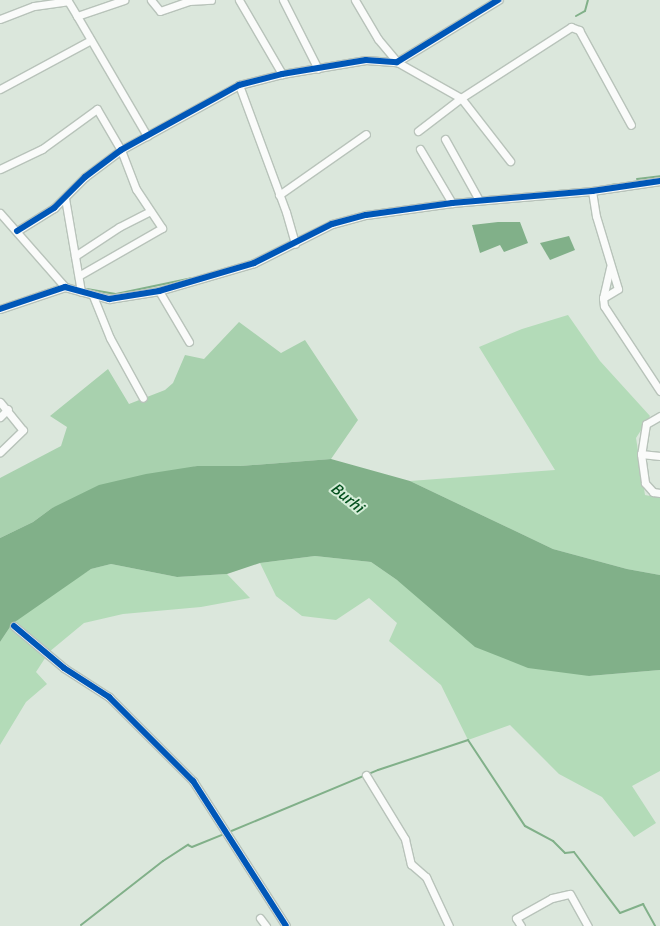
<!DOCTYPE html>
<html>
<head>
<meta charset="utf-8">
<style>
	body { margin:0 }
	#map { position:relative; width:660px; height:926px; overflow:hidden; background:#dbe7dc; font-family:Signika,sans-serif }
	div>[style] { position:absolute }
	.green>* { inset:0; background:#b3dbb8 }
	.forest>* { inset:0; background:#a8d1ae }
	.water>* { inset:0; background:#81b089 }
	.stream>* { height:2px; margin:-1px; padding:0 1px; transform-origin:1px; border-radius:1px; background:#81b089 }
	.roads { filter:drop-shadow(1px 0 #b8c3ba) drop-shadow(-1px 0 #b8c3ba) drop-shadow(0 1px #b8c3ba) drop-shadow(0 -1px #b8c3ba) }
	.street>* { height:7px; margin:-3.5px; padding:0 3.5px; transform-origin:3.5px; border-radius:3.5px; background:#fafbfa }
	.cycleway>* { height:6px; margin:-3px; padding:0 3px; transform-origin:3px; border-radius:3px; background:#0057b8 }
	span { translate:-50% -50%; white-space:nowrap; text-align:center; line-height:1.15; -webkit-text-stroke:4px #d5edd8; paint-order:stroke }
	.water-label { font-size:16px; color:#04501e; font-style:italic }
</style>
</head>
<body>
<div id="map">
	<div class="green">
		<i style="clip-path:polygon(568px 315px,600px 361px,650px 416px,636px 438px,645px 495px,660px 498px,660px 575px,627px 569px,553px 549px,410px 481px,555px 470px,479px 347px,522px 329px)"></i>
		<i style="clip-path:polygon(315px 556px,371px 562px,397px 580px,589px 676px,660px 670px,660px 771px,632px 786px,656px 823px,634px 837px,602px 797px,559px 774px,510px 725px,468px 740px,441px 685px,389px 641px,397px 623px,369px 598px,336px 620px,302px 616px,276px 596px,260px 563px)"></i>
		<i style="clip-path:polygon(111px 564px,177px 577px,227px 574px,250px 598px,201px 607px,123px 614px,84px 623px,49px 652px,36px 672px,47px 684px,26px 702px,0 745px,0 642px,12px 624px,41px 601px,91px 569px)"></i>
	</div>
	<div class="forest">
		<i style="clip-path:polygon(239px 322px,281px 353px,305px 340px,358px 420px,331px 459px,240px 466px,197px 466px,52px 508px,33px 522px,0 538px,0 478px,61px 446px,67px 427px,50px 416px,108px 369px,129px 404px,165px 390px,173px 383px,185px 355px,204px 359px)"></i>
	</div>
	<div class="water">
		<i style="clip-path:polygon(498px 222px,520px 222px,528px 243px,504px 252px,500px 245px,480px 253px,472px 225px)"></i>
		<i style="clip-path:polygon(569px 236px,575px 250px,550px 260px,540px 243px)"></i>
		<i style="clip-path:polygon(331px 459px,410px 481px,553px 549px,627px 569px,660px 575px,660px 670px,589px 676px,528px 668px,475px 647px,397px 580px,371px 562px,315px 556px,260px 563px,227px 574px,177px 577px,111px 564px,91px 569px,12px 624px,0 642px,0 538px,33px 522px,52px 508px,99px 485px,146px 474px,197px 466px,240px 466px)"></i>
	</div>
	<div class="stream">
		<i style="left:576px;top:16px;width:10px;rotate:-29deg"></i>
		<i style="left:585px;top:11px;width:11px;rotate:-75deg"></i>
		<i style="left:637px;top:179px;width:23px;rotate:-7deg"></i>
		<i style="left:611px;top:185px;width:6px;rotate:-9deg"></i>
		<i style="left:87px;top:289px;width:29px;rotate:10deg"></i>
		<i style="left:116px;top:294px;width:78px;rotate:-11.9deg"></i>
		<i style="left:229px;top:832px;width:161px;rotate:-22.6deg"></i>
		<i style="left:378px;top:770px;width:95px;rotate:-18.4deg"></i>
		<i style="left:468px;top:740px;width:103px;rotate:56.5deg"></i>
		<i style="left:525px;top:826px;width:32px;rotate:28deg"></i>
		<i style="left:553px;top:841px;width:17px;rotate:45deg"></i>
		<i style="left:565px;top:853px;width:9px;rotate:-6deg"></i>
		<i style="left:574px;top:852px;width:76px;rotate:53deg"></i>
		<i style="left:620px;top:913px;width:25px;rotate:-21deg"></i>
		<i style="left:643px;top:904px;width:25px;rotate:61deg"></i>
		<i style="left:81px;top:925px;width:104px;rotate:-38deg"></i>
		<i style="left:163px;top:861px;width:30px;rotate:-33deg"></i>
		<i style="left:188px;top:845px;width:4px;rotate:27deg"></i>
		<i style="left:192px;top:847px;width:35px;rotate:-22deg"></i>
	</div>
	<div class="roads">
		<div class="street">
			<i style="left:151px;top:0;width:14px;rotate:51deg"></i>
			<i style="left:160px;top:11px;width:31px;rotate:-19deg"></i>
			<i style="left:189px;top:1px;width:22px;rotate:-3deg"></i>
			<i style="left:239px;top:0;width:86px;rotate:59.8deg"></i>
			<i style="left:283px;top:0;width:77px;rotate:63.1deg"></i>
			<i style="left:355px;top:0;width:45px;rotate:59.5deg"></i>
			<i style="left:378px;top:39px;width:30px;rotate:50deg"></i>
			<i style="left:397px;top:62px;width:73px;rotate:29.4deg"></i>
			<i style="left:461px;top:98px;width:80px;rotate:52.1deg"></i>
			<i style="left:77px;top:16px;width:139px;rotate:59.7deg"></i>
			<i style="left:0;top:19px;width:36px;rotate:-21deg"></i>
			<i style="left:34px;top:6px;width:34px;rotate:-8deg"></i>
			<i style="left:68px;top:1px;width:17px;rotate:59deg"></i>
			<i style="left:77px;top:16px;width:50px;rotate:-18.8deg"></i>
			<i style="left:239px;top:85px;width:135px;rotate:69.7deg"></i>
			<i style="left:286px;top:212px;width:33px;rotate:74deg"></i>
			<i style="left:0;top:89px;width:103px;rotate:-28.3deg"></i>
			<i style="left:418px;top:131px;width:54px;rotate:-37.5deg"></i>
			<i style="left:461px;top:98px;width:131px;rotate:-32.8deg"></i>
			<i style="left:571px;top:27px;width:9px;rotate:21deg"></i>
			<i style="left:579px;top:30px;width:108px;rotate:61.3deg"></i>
			<i style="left:445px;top:139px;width:70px;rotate:60.9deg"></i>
			<i style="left:420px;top:149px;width:63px;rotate:59.3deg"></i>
			<i style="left:0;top:169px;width:47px;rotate:-25.5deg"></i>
			<i style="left:42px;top:149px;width:68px;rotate:-36deg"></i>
			<i style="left:97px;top:109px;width:48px;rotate:59.7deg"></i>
			<i style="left:121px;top:150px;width:42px;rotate:69deg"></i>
			<i style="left:136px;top:189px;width:47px;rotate:56.3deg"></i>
			<i style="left:162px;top:228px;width:95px;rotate:150.2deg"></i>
			<i style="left:592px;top:191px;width:25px;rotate:81deg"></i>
			<i style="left:596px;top:216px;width:76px;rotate:73.2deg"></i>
			<i style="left:618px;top:289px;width:17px;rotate:149deg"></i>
			<i style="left:603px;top:298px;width:8px;rotate:83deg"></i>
			<i style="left:604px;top:306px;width:102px;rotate:56.6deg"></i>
			<i style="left:279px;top:195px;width:106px;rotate:-35deg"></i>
			<i style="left:65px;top:198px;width:95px;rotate:80.3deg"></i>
			<i style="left:0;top:213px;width:98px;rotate:48.7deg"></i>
			<i style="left:17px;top:231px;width:44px;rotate:-31.9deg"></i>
			<i style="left:54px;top:208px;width:44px;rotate:-45deg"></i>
			<i style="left:85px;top:177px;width:45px;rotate:-36.9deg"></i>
			<i style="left:121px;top:150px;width:135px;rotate:-28.8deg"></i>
			<i style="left:239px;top:85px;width:44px;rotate:-14.3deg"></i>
			<i style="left:282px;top:74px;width:85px;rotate:-9.5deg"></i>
			<i style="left:366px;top:60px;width:31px;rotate:4deg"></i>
			<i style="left:397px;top:62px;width:119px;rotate:-31.5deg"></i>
			<i style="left:75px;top:256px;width:53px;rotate:-33.4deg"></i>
			<i style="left:119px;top:227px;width:35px;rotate:-27deg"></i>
			<i style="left:159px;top:291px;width:59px;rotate:59.5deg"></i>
			<i style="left:93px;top:296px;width:45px;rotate:68deg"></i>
			<i style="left:110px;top:338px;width:68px;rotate:61.2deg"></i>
			<i style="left:603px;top:298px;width:32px;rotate:-77deg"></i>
			<i style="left:0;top:309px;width:69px;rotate:-18.7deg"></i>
			<i style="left:65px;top:287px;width:46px;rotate:15.3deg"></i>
			<i style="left:109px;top:299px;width:51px;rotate:-9.1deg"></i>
			<i style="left:159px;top:291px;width:99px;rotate:-16.4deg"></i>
			<i style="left:254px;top:263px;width:87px;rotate:-26.6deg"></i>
			<i style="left:332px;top:224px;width:35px;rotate:-15deg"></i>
			<i style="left:366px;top:215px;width:87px;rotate:-7.9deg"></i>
			<i style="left:452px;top:203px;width:141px;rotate:-4.9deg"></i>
			<i style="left:592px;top:191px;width:69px;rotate:-8.4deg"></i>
			<i style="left:0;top:402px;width:36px;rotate:51deg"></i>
			<i style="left:23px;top:430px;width:32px;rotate:136deg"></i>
			<i style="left:660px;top:416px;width:16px;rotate:150deg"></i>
			<i style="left:646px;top:424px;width:30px;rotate:99deg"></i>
			<i style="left:641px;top:454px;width:29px;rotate:82deg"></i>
			<i style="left:645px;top:483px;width:12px;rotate:48deg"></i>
			<i style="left:653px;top:492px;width:7px;rotate:8deg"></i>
			<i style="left:0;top:417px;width:11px;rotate:-45deg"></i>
			<i style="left:641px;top:454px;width:19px;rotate:6deg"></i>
			<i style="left:14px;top:626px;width:65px;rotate:40deg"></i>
			<i style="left:64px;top:668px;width:54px;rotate:32.8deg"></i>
			<i style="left:109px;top:697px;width:119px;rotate:45deg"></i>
			<i style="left:193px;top:781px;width:172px;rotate:57.3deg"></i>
			<i style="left:366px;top:775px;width:75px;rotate:58.6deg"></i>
			<i style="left:405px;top:839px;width:26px;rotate:77deg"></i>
			<i style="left:411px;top:864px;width:20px;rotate:41deg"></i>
			<i style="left:426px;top:877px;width:54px;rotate:64.9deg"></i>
			<i style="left:260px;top:918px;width:10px;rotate:53deg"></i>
			<i style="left:521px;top:926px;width:9px;rotate:-122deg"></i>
			<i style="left:516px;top:918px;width:41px;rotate:-29.1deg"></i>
			<i style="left:552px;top:898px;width:18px;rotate:-13deg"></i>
			<i style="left:570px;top:894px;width:37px;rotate:61deg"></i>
		</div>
	</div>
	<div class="cycleway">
		<i style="left:17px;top:231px;width:44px;rotate:-31.9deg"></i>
		<i style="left:54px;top:208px;width:44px;rotate:-45deg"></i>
		<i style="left:85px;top:177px;width:45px;rotate:-36.9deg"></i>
		<i style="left:121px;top:150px;width:135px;rotate:-28.8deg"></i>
		<i style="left:239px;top:85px;width:44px;rotate:-14.3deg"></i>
		<i style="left:282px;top:74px;width:85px;rotate:-9.5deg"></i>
		<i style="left:366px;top:60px;width:31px;rotate:4deg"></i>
		<i style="left:397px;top:62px;width:119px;rotate:-31.5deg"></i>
		<i style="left:0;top:309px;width:69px;rotate:-18.7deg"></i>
		<i style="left:65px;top:287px;width:46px;rotate:15.3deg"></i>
		<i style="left:109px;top:299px;width:51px;rotate:-9.1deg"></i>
		<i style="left:159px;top:291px;width:99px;rotate:-16.4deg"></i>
		<i style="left:254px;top:263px;width:87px;rotate:-26.6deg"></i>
		<i style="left:332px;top:224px;width:35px;rotate:-15deg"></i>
		<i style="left:366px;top:215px;width:87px;rotate:-7.9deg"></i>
		<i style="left:452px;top:203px;width:141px;rotate:-4.9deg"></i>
		<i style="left:592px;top:191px;width:69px;rotate:-8.4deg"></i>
		<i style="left:14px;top:626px;width:65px;rotate:40deg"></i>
		<i style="left:64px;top:668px;width:54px;rotate:32.8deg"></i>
		<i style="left:109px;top:697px;width:119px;rotate:45deg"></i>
		<i style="left:193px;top:781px;width:172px;rotate:57.3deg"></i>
	</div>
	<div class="water-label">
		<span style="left:347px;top:498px;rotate:39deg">Burhi</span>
	</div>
</div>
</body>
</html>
